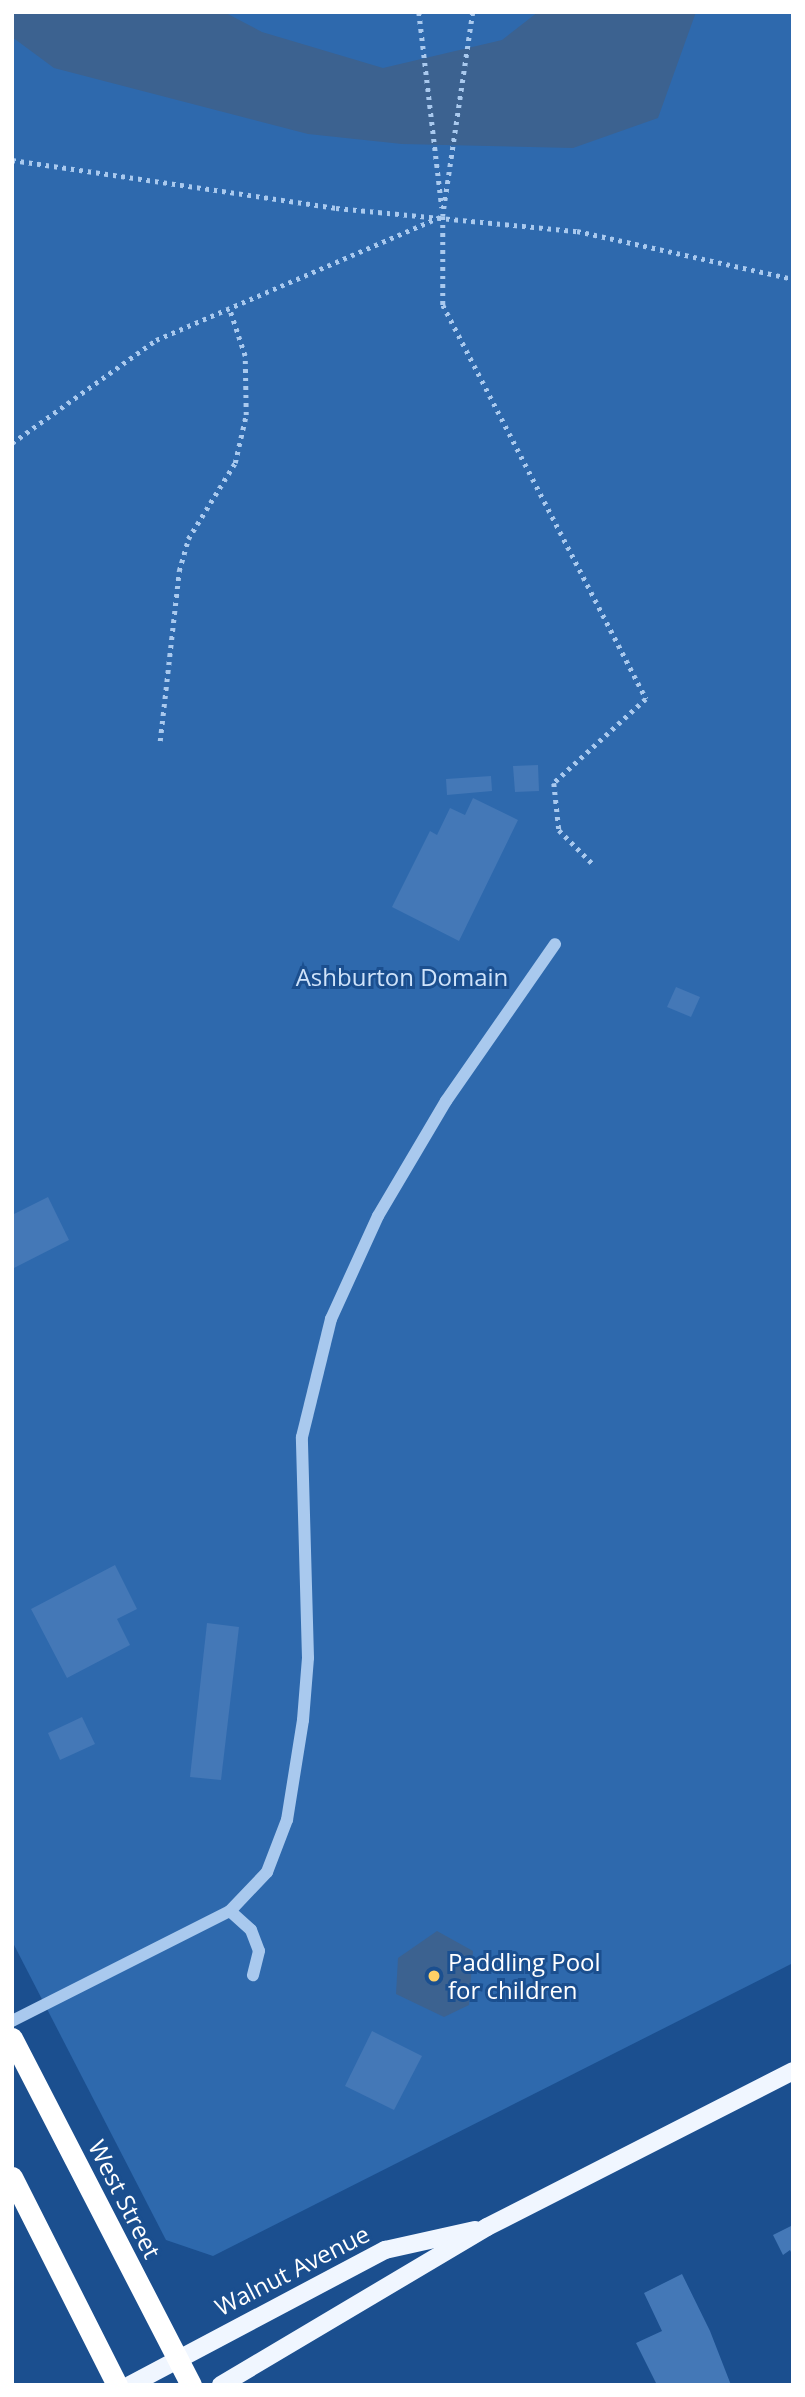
<!DOCTYPE html>
<html>
<head>
<meta charset="utf-8">
<style>
	body { margin:0 }
	#map { position:relative; width:805px; height:2397px; overflow:hidden; background:#1b4f8f; font-family:"Open Sans",sans-serif }
	div>[style] { position:absolute }
	.green>* { inset:0; background:#2e69ad }
	.water>* { inset:0; background:#3c6290 }
	.building>* { inset:0; background:#4478b7 }
	.path>* { height:4.5px; margin-top:-2.25px; transform-origin:0; background:repeating-linear-gradient(90deg,#a9c9ee 0 3.5px,transparent 0 8.5px) }
	.minor>* { height:12px; margin:-6px; padding:0 6px; transform-origin:6px; border-radius:6px; background:#a9c9ee }
	.major>* { height:18px; margin:-9px; padding:0 9px; transform-origin:9px; border-radius:9px; background:#f0f6ff }
	.highway>* { height:21px; margin:-10.5px; padding:0 10.5px; transform-origin:10.5px; border-radius:10.5px; background:#fff }
	.dots>* { width:19px; height:19px; translate:-50% -50%; box-sizing:border-box; border:4px solid #1b4f8f; border-radius:50% }
	span { translate:-50% -50%; white-space:nowrap; text-align:center; line-height:1.15; -webkit-text-stroke:6px #1b4f8f; paint-order:stroke }
	.park-label { font-size:24px; color:#cfe3fa }
	.poi-label { font-size:24px; color:#fff }
	.left { translate:0 -50%; text-align:left }
	.street-label { font-size:24px; color:#fff }
	.frame { position:absolute; inset:0; border:14px solid #fff; pointer-events:none }
</style>
</head>
<body>
<div id="map">
	<div class="green">
		<i style="clip-path:polygon(12px 12px,793px 12px,793px 1963px,213px 2256px,166px 2240px,12px 1941px)"></i>
	</div>
	<div class="water">
		<i style="clip-path:polygon(12px 12px,224px 12px,262px 32px,383px 68px,502px 40px,538px 12px,696px 12px,658px 118px,573px 148px,402px 144px,308px 134px,54px 68px,12px 37px)"></i>
		<i style="clip-path:polygon(437px 1931px,473px 1951px,469px 2005px,444px 2017px,396px 1994px,398px 1958px)"></i>
	</div>
	<div class="building">
		<i style="clip-path:polygon(538px 765px,539px 791px,515px 792px,513px 766px)"></i>
		<i style="clip-path:polygon(491px 776px,492px 791px,447px 795px,446px 779px)"></i>
		<i style="clip-path:polygon(473px 798px,518px 820px,459px 941px,392px 907px,430px 831px,437px 835px,450px 808px,465px 815px)"></i>
		<i style="clip-path:polygon(676px 987px,700px 997px,691px 1017px,667px 1007px)"></i>
		<i style="clip-path:polygon(48px 1197px,69px 1240px,12px 1269px,12px 1215px)"></i>
		<i style="clip-path:polygon(115px 1565px,137px 1609px,117px 1619px,130px 1645px,67px 1678px,31px 1609px)"></i>
		<i style="clip-path:polygon(207px 1623px,239px 1627px,221px 1780px,190px 1777px)"></i>
		<i style="clip-path:polygon(82px 1717px,95px 1744px,60px 1760px,48px 1733px)"></i>
		<i style="clip-path:polygon(372px 2031px,422px 2056px,394px 2110px,345px 2086px)"></i>
		<i style="clip-path:polygon(793px 2225px,793px 2256px,790px 2250px,783px 2255px,773px 2235px)"></i>
		<i style="clip-path:polygon(682px 2274px,710px 2331px,731px 2385px,657px 2385px,636px 2343px,662px 2331px,644px 2293px)"></i>
	</div>
	<div class="path">
		<i style="left:419px;top:12px;width:197px;rotate:83.3deg"></i>
		<i style="left:473px;top:12px;width:206px;rotate:98.4deg"></i>
		<i style="left:443px;top:216px;width:89px;rotate:90deg"></i>
		<i style="left:443px;top:305px;width:443px;rotate:62.7deg"></i>
		<i style="left:646px;top:699px;width:125px;rotate:137.6deg"></i>
		<i style="left:554px;top:783px;width:47px;rotate:83.9deg"></i>
		<i style="left:559px;top:830px;width:47px;rotate:45deg"></i>
		<i style="left:12px;top:160px;width:328px;rotate:8.4deg"></i>
		<i style="left:336px;top:208px;width:242px;rotate:5.5deg"></i>
		<i style="left:577px;top:231px;width:221px;rotate:12.5deg"></i>
		<i style="left:12px;top:443px;width:177px;rotate:-35.6deg"></i>
		<i style="left:156px;top:340px;width:312px;rotate:-23.4deg"></i>
		<i style="left:160px;top:741px;width:171px;rotate:-83.6deg"></i>
		<i style="left:179px;top:571px;width:33px;rotate:-74deg"></i>
		<i style="left:188px;top:539px;width:89px;rotate:-58.3deg"></i>
		<i style="left:235px;top:463px;width:49px;rotate:-77.1deg"></i>
		<i style="left:246px;top:415px;width:59px;rotate:-91deg"></i>
		<i style="left:245px;top:356px;width:51px;rotate:-108.4deg"></i>
	</div>
	<div class="minor">
		<i style="left:230px;top:1911px;width:28px;rotate:42deg"></i>
		<i style="left:251px;top:1930px;width:22px;rotate:69deg"></i>
		<i style="left:259px;top:1951px;width:25px;rotate:104deg"></i>
		<i style="left:12px;top:2021px;width:244px;rotate:-26.8deg"></i>
		<i style="left:230px;top:1911px;width:54px;rotate:-46.5deg"></i>
		<i style="left:267px;top:1872px;width:56px;rotate:-69deg"></i>
		<i style="left:287px;top:1820px;width:101px;rotate:-80.9deg"></i>
		<i style="left:303px;top:1720px;width:62px;rotate:-85.4deg"></i>
		<i style="left:308px;top:1658px;width:221px;rotate:-91.6deg"></i>
		<i style="left:302px;top:1437px;width:122px;rotate:-76.2deg"></i>
		<i style="left:331px;top:1319px;width:113px;rotate:-65.5deg"></i>
		<i style="left:378px;top:1216px;width:134px;rotate:-59.4deg"></i>
		<i style="left:446px;top:1101px;width:191px;rotate:-55.2deg"></i>
	</div>
	<div class="major">
		<i style="left:130px;top:2385px;width:289px;rotate:-27.9deg"></i>
		<i style="left:385px;top:2250px;width:92px;rotate:-12.5deg"></i>
		<i style="left:221px;top:2385px;width:309px;rotate:-30.7deg"></i>
		<i style="left:487px;top:2227px;width:343px;rotate:-27deg"></i>
	</div>
	<div class="highway">
		<i style="left:12px;top:2038px;width:390px;rotate:62.7deg"></i>
		<i style="left:12px;top:2177px;width:233px;rotate:63.2deg"></i>
	</div>
	<div class="dots">
		<i style="left:434px;top:1976px;background:#ffd166"></i>
	</div>
	<div class="park-label">
		<span style="left:402px;top:977px">Ashburton Domain</span>
	</div>
	<div class="poi-label">
		<span class="left" style="left:448px;top:1976px">Paddling Pool<br>for children</span>
	</div>
	<div class="street-label">
		<span style="left:125px;top:2199px;rotate:63deg">West Street</span>
		<span style="left:292px;top:2270px;rotate:-27deg">Walnut Avenue</span>
	</div>
	<div class="frame"></div>
</div>
</body>
</html>
